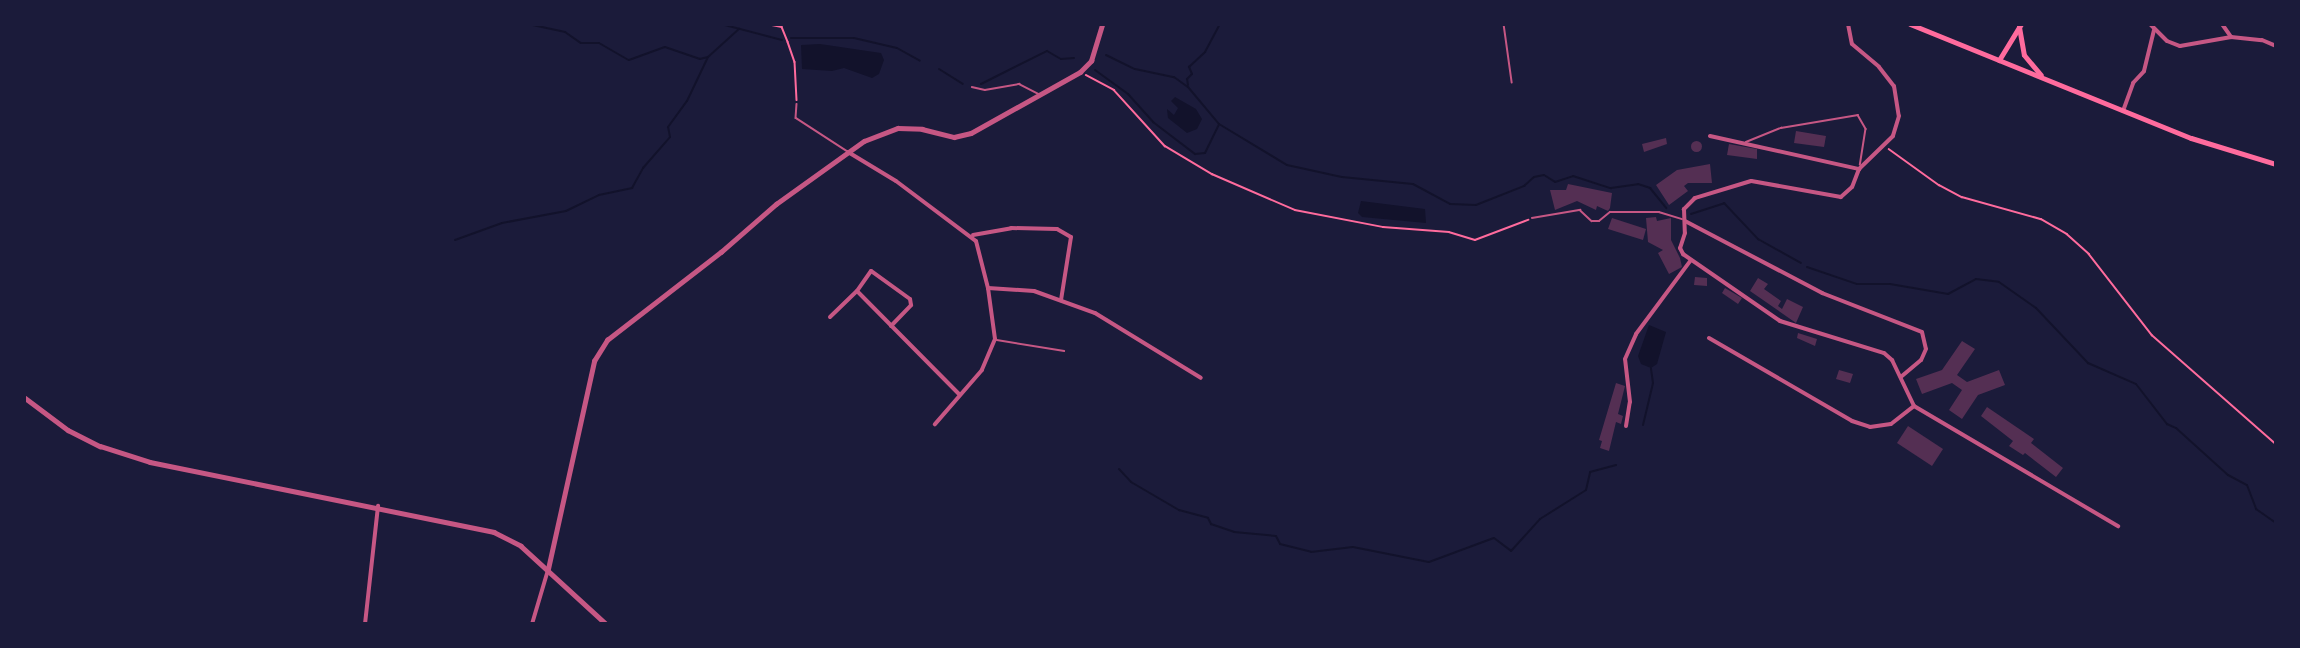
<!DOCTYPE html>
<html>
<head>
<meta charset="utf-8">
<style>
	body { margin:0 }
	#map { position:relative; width:2300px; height:648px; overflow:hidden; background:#1b1b3a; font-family:Lato,sans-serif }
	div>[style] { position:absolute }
	.water>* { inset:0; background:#12122b }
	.stream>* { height:2px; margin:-1px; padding:0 1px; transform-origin:1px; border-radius:1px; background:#12122b }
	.building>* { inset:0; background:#542f53 }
	.round { border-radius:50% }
	.path>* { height:1.5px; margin:-0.75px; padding:0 0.75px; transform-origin:0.75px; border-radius:0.75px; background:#ff6b9d }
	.service>* { height:1.5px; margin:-0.75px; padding:0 0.75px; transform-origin:0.75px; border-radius:0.75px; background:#c65784 }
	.minor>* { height:4px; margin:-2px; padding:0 2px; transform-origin:2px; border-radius:2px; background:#c65784 }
	.tertiary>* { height:4.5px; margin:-2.25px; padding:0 2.25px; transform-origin:2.25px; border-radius:2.25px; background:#c65784 }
	.secondary>* { height:5px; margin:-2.5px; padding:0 2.5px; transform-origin:2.5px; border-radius:2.5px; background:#ff6b9d }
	span { translate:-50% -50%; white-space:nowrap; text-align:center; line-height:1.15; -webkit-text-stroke:6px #1b1b3a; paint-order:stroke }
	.frame { position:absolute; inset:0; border:26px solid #1b1b3a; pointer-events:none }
</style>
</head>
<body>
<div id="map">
	<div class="water">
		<i style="clip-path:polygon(820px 44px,881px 53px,884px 60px,879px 74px,872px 78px,844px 68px,832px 71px,802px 69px,801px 45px)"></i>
		<i style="clip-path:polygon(1175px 97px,1196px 109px,1202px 119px,1197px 129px,1187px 133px,1168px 118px,1167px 109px,1174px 115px,1178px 108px,1171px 101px)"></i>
		<i style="clip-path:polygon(1361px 201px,1425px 209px,1426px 223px,1362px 217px,1358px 213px)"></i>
		<i style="clip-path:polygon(1649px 325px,1666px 332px,1657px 364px,1651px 368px,1641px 364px,1638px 356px)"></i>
	</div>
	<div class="stream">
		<i style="left:528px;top:24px;width:38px;rotate:12deg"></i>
		<i style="left:565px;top:32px;width:19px;rotate:35deg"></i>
		<i style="left:581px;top:43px;width:18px"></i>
		<i style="left:599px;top:43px;width:34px;rotate:30deg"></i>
		<i style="left:629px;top:60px;width:38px;rotate:-20deg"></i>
		<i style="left:665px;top:47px;width:37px;rotate:19deg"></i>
		<i style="left:700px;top:59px;width:8px;rotate:-14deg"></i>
		<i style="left:721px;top:24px;width:63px;rotate:14.7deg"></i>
		<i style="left:791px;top:38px;width:63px"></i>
		<i style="left:854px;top:38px;width:44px;rotate:13.1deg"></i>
		<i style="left:897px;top:48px;width:26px;rotate:29deg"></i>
		<i style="left:1106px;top:55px;width:32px;rotate:26deg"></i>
		<i style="left:1135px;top:69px;width:40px;rotate:12deg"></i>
		<i style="left:1174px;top:77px;width:17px;rotate:36deg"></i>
		<i style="left:1188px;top:87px;width:48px;rotate:50deg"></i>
		<i style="left:939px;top:69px;width:28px;rotate:32deg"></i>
		<i style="left:1095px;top:70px;width:41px;rotate:36deg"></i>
		<i style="left:1128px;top:94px;width:38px;rotate:48deg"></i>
		<i style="left:1153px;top:122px;width:53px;rotate:37.3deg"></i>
		<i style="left:1195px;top:154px;width:10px;rotate:-6deg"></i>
		<i style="left:1205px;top:153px;width:32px;rotate:-64deg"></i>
		<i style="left:1219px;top:124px;width:79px;rotate:31.1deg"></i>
		<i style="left:1287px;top:165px;width:56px;rotate:12.3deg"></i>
		<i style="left:1342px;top:177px;width:71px;rotate:5.6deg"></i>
		<i style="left:1413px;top:184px;width:42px;rotate:28.4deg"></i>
		<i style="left:1450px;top:204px;width:26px;rotate:2deg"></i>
		<i style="left:1476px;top:205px;width:52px;rotate:-21.6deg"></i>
		<i style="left:1524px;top:186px;width:13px;rotate:-42deg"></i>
		<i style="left:1534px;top:177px;width:10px;rotate:-11deg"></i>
		<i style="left:1544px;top:175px;width:13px;rotate:32deg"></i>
		<i style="left:1555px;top:182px;width:19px;rotate:-18deg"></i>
		<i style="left:1573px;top:176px;width:40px;rotate:18deg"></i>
		<i style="left:1611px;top:188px;width:27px;rotate:-8deg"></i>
		<i style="left:1638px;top:184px;width:13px;rotate:18deg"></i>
		<i style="left:1650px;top:188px;width:26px;rotate:51deg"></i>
		<i style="left:981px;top:84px;width:74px;rotate:-26.6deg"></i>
		<i style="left:1047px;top:51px;width:16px;rotate:30deg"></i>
		<i style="left:1061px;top:59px;width:13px;rotate:-4deg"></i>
		<i style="left:1188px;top:85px;width:6px;rotate:-99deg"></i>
		<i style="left:1187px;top:79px;width:7px;rotate:-45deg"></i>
		<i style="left:1192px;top:74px;width:8px;rotate:-113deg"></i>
		<i style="left:1189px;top:67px;width:22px;rotate:-43deg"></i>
		<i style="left:1205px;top:52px;width:32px;rotate:-62deg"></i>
		<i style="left:1691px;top:214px;width:35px;rotate:-18deg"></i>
		<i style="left:1724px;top:203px;width:50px;rotate:46.6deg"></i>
		<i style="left:1758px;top:239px;width:49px;rotate:29.2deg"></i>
		<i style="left:455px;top:240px;width:50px;rotate:-19.9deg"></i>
		<i style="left:502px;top:223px;width:65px;rotate:-10.6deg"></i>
		<i style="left:566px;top:211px;width:37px;rotate:-26deg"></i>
		<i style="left:599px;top:195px;width:34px;rotate:-12deg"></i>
		<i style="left:632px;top:188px;width:23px;rotate:-61deg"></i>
		<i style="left:643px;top:168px;width:41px;rotate:-48.9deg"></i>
		<i style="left:670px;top:137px;width:10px;rotate:-101deg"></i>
		<i style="left:668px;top:127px;width:32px;rotate:-54deg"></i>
		<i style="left:687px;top:101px;width:49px;rotate:-64.5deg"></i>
		<i style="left:708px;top:57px;width:42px;rotate:-42.1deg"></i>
		<i style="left:1807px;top:267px;width:53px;rotate:18.8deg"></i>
		<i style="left:1857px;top:284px;width:33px"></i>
		<i style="left:1890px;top:284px;width:59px;rotate:9.8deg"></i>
		<i style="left:1948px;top:294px;width:32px;rotate:-28deg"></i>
		<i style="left:1976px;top:279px;width:23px;rotate:7deg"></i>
		<i style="left:1999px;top:282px;width:45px;rotate:35.1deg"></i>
		<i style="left:2036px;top:308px;width:76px;rotate:46.6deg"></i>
		<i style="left:2088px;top:363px;width:52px;rotate:23.6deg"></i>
		<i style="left:2136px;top:384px;width:51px;rotate:52.2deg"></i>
		<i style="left:2167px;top:424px;width:10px;rotate:24deg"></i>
		<i style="left:2176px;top:428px;width:70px;rotate:42.1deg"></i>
		<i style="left:2228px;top:475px;width:21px;rotate:28deg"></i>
		<i style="left:2247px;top:485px;width:26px;rotate:69deg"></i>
		<i style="left:2256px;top:509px;width:24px;rotate:35deg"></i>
		<i style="left:1643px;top:425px;width:43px;rotate:-76.6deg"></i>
		<i style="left:1653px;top:383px;width:15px;rotate:-98deg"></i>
		<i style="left:1119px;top:469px;width:18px;rotate:47deg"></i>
		<i style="left:1131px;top:482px;width:56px;rotate:30.3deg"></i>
		<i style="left:1179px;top:510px;width:30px;rotate:15deg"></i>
		<i style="left:1208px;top:518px;width:7px;rotate:63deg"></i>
		<i style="left:1211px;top:524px;width:24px;rotate:19deg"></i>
		<i style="left:1234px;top:532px;width:42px;rotate:5.4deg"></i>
		<i style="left:1276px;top:536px;width:9px;rotate:63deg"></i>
		<i style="left:1280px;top:544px;width:32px;rotate:14deg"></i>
		<i style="left:1311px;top:552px;width:42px;rotate:-6.8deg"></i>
		<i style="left:1353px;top:547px;width:77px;rotate:11.2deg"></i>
		<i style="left:1429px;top:562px;width:69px;rotate:-20.3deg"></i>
		<i style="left:1494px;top:538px;width:21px;rotate:37deg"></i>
		<i style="left:1511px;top:551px;width:43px;rotate:-47.8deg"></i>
		<i style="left:1540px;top:519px;width:54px;rotate:-32.2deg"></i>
		<i style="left:1586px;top:490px;width:18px;rotate:-77deg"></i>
		<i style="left:1590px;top:472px;width:27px;rotate:-15deg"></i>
	</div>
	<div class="building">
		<i style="clip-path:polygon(1796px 131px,1826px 136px,1824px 147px,1794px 143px)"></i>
		<i style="clip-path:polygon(1666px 138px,1667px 144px,1644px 152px,1642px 144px)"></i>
		<i class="round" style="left:1690.5px;top:140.5px;width:11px;height:11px"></i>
		<i style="clip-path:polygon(1729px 144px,1757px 149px,1757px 159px,1727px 155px)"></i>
		<i style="clip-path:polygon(1710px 164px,1712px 183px,1688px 183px,1684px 186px,1688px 191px,1669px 205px,1656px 185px,1677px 170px)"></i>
		<i style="clip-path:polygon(1568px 184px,1612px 193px,1610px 208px,1608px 211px,1597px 206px,1596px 210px,1577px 201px,1555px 210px,1550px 190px,1566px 190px)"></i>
		<i style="clip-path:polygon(1656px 217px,1657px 221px,1671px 218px,1671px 240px,1680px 258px,1682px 267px,1669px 274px,1658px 253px,1663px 250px,1648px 242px,1646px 218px)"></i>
		<i style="clip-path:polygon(1612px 218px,1646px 229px,1643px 240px,1608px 229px)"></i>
		<i style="clip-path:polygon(1695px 277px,1707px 278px,1707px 286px,1694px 285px)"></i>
		<i style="clip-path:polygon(1758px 278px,1768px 284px,1764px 289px,1781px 301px,1778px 306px,1782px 309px,1787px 299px,1803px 307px,1796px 323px,1750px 291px)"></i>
		<i style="clip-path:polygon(1725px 288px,1742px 298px,1738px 304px,1722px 293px)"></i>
		<i style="clip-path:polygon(1798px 333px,1817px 339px,1815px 346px,1797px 338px)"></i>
		<i style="clip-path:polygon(1962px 341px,1975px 349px,1957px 375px,1967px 382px,1999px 370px,2005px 385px,1978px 395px,1962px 419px,1949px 410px,1962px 390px,1952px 383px,1922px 394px,1916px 379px,1942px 370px)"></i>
		<i style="clip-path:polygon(1839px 370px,1853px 374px,1850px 383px,1836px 379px)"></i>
		<i style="clip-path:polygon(1616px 383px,1625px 386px,1618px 414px,1623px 416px,1621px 424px,1616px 422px,1609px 451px,1600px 448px,1602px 441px,1599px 440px)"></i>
		<i style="clip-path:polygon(1987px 407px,2034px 439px,2031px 443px,2063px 468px,2056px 477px,2025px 453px,2023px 455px,2009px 446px,2013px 441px,1981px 416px)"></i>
		<i style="clip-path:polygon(1908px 426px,1943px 449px,1932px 466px,1897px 443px)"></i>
	</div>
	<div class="path">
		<i style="left:767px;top:24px;width:15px;rotate:11deg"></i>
		<i style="left:782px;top:27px;width:16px;rotate:68deg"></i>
		<i style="left:788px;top:42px;width:21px;rotate:71deg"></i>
		<i style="left:795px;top:62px;width:38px;rotate:87deg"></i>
		<i style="left:1086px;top:75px;width:32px;rotate:28deg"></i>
		<i style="left:1114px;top:90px;width:76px;rotate:47.7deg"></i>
		<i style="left:1165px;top:146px;width:55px;rotate:30.8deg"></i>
		<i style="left:1212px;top:174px;width:90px;rotate:23.4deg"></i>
		<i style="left:1295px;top:210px;width:90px;rotate:10.9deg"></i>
		<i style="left:1383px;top:227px;width:66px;rotate:4.3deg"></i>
		<i style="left:1449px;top:232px;width:27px;rotate:17deg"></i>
		<i style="left:1475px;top:240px;width:57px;rotate:-20.7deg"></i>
		<i style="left:1889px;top:149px;width:62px;rotate:35.8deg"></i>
		<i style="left:1939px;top:185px;width:26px;rotate:28deg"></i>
		<i style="left:1962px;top:197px;width:82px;rotate:15.6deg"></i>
		<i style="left:2041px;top:219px;width:30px;rotate:30deg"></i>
		<i style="left:2067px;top:234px;width:30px;rotate:42deg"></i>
		<i style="left:2089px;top:254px;width:103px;rotate:52.1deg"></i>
		<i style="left:2152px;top:335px;width:165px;rotate:41.3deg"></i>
	</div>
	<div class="service">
		<i style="left:1504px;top:24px;width:59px;rotate:82.1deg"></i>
		<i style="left:972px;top:87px;width:13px;rotate:13deg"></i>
		<i style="left:985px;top:90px;width:35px;rotate:-10deg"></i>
		<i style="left:1019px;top:84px;width:22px;rotate:27deg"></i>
		<i style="left:797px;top:104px;width:14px;rotate:94deg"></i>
		<i style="left:796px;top:118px;width:61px;rotate:32.9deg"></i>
		<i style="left:1746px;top:142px;width:38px;rotate:-22deg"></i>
		<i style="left:1781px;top:128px;width:78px;rotate:-9.6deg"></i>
		<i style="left:1858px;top:115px;width:16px;rotate:60deg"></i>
		<i style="left:1866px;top:129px;width:36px;rotate:99deg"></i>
		<i style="left:1532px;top:218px;width:49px;rotate:-9.5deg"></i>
		<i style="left:1580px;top:210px;width:16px;rotate:43deg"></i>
		<i style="left:1592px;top:221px;width:7px"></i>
		<i style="left:1599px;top:221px;width:14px;rotate:-39deg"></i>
		<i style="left:1610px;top:212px;width:49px"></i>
		<i style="left:1659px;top:212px;width:24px;rotate:17deg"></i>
		<i style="left:997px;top:340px;width:68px;rotate:9.3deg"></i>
	</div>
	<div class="minor">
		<i style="left:1848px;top:24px;width:20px;rotate:79deg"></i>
		<i style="left:1852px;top:44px;width:35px;rotate:40deg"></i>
		<i style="left:1879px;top:67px;width:24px;rotate:52deg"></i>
		<i style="left:1894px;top:86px;width:30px;rotate:81deg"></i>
		<i style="left:1899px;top:116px;width:21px;rotate:107deg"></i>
		<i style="left:1893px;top:136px;width:47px;rotate:135.9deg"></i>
		<i style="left:1859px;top:169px;width:19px;rotate:111deg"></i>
		<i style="left:1852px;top:187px;width:15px;rotate:138deg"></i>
		<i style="left:1841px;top:197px;width:91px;rotate:-169.9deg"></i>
		<i style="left:1751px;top:181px;width:59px;rotate:163.1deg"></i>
		<i style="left:1695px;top:198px;width:16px;rotate:135deg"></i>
		<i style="left:1684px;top:209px;width:24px;rotate:88deg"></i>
		<i style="left:1685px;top:233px;width:16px;rotate:108deg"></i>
		<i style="left:1680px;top:248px;width:7px;rotate:63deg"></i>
		<i style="left:1683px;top:254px;width:118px;rotate:34.6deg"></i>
		<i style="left:1780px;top:321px;width:109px;rotate:17.1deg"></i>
		<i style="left:1884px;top:353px;width:11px;rotate:41deg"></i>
		<i style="left:1892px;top:360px;width:51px;rotate:64.4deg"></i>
		<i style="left:1914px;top:406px;width:237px;rotate:30.5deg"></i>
		<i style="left:2150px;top:24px;width:24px;rotate:45deg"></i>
		<i style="left:2167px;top:41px;width:14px;rotate:21deg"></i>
		<i style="left:2180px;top:46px;width:52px;rotate:-10deg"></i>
		<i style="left:2231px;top:37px;width:31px;rotate:6deg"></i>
		<i style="left:2262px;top:40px;width:15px;rotate:23deg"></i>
		<i style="left:2222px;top:24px;width:16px;rotate:55deg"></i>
		<i style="left:2123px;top:111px;width:30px;rotate:-70deg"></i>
		<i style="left:2133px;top:83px;width:16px;rotate:-47deg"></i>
		<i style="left:2144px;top:71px;width:42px;rotate:-76.3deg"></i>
		<i style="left:1710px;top:136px;width:153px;rotate:12.5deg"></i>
		<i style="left:848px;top:152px;width:56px;rotate:31.1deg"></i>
		<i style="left:896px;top:181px;width:100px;rotate:36.9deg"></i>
		<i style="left:976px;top:241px;width:49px;rotate:75.7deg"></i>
		<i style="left:988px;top:288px;width:51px;rotate:82.2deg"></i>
		<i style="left:995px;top:339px;width:34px;rotate:113deg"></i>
		<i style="left:982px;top:370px;width:72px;rotate:131deg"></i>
		<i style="left:1685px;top:221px;width:155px;rotate:27.7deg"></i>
		<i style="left:1822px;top:293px;width:107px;rotate:21.3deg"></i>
		<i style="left:1922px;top:332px;width:17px;rotate:77deg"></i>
		<i style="left:1926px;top:349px;width:12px;rotate:114deg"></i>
		<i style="left:1921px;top:360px;width:26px;rotate:140deg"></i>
		<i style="left:973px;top:235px;width:39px;rotate:-10deg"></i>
		<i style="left:1011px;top:228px;width:46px;rotate:1.2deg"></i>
		<i style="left:1057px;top:229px;width:16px;rotate:30deg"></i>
		<i style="left:1071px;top:237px;width:64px;rotate:99deg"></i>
		<i style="left:988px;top:288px;width:46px;rotate:3.7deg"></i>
		<i style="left:1034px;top:291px;width:65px;rotate:19.8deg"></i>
		<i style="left:1095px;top:313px;width:124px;rotate:31.5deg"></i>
		<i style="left:830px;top:317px;width:37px;rotate:-44deg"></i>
		<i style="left:891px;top:326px;width:29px;rotate:-46deg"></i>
		<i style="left:911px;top:305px;width:6px;rotate:-99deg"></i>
		<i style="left:910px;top:299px;width:48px;rotate:-144.3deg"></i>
		<i style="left:871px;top:271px;width:24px;rotate:125deg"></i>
		<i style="left:857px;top:291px;width:146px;rotate:45.3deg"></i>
		<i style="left:1709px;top:338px;width:165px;rotate:30.1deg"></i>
		<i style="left:1852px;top:421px;width:19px;rotate:18deg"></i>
		<i style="left:1870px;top:427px;width:21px;rotate:-8deg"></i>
		<i style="left:1891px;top:424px;width:29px;rotate:-38deg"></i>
		<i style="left:1626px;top:426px;width:24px;rotate:-81deg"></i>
		<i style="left:1630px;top:402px;width:43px;rotate:-96.6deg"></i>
		<i style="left:1625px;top:359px;width:27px;rotate:-66deg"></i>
		<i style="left:1636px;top:334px;width:92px;rotate:-53.4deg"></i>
		<i style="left:365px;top:624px;width:119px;rotate:-83.7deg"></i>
		<i style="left:532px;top:624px;width:56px;rotate:-73.5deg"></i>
	</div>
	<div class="tertiary">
		<i style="left:24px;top:397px;width:55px;rotate:36.9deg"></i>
		<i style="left:68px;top:430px;width:36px;rotate:27deg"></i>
		<i style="left:100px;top:446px;width:52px;rotate:17.7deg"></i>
		<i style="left:150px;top:462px;width:351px;rotate:11.5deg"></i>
		<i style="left:494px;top:532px;width:30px;rotate:27deg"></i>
		<i style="left:521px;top:546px;width:115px;rotate:42.5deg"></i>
		<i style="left:548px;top:569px;width:213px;rotate:-77.5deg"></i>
		<i style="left:594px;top:361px;width:25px;rotate:-58deg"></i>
		<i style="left:607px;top:340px;width:144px;rotate:-37.7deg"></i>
		<i style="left:721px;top:252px;width:73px;rotate:-41.1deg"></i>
		<i style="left:776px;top:204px;width:108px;rotate:-35.6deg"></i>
		<i style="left:864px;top:141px;width:36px;rotate:-21deg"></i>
		<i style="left:898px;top:128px;width:24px;rotate:2deg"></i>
		<i style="left:922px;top:129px;width:33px;rotate:14deg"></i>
		<i style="left:954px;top:137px;width:17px;rotate:-13deg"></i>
		<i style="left:971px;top:133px;width:125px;rotate:-29.2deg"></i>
		<i style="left:1080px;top:72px;width:16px;rotate:-45deg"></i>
		<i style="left:1091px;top:61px;width:39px;rotate:-73deg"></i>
	</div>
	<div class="secondary">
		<i style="left:1910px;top:24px;width:303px;rotate:22.1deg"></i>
		<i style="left:2191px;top:138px;width:89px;rotate:17deg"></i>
		<i style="left:2019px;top:27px;width:28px;rotate:80deg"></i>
		<i style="left:2024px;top:55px;width:26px;rotate:50deg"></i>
		<i style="left:1999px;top:60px;width:42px;rotate:-58.6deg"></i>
	</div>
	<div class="frame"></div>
</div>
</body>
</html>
